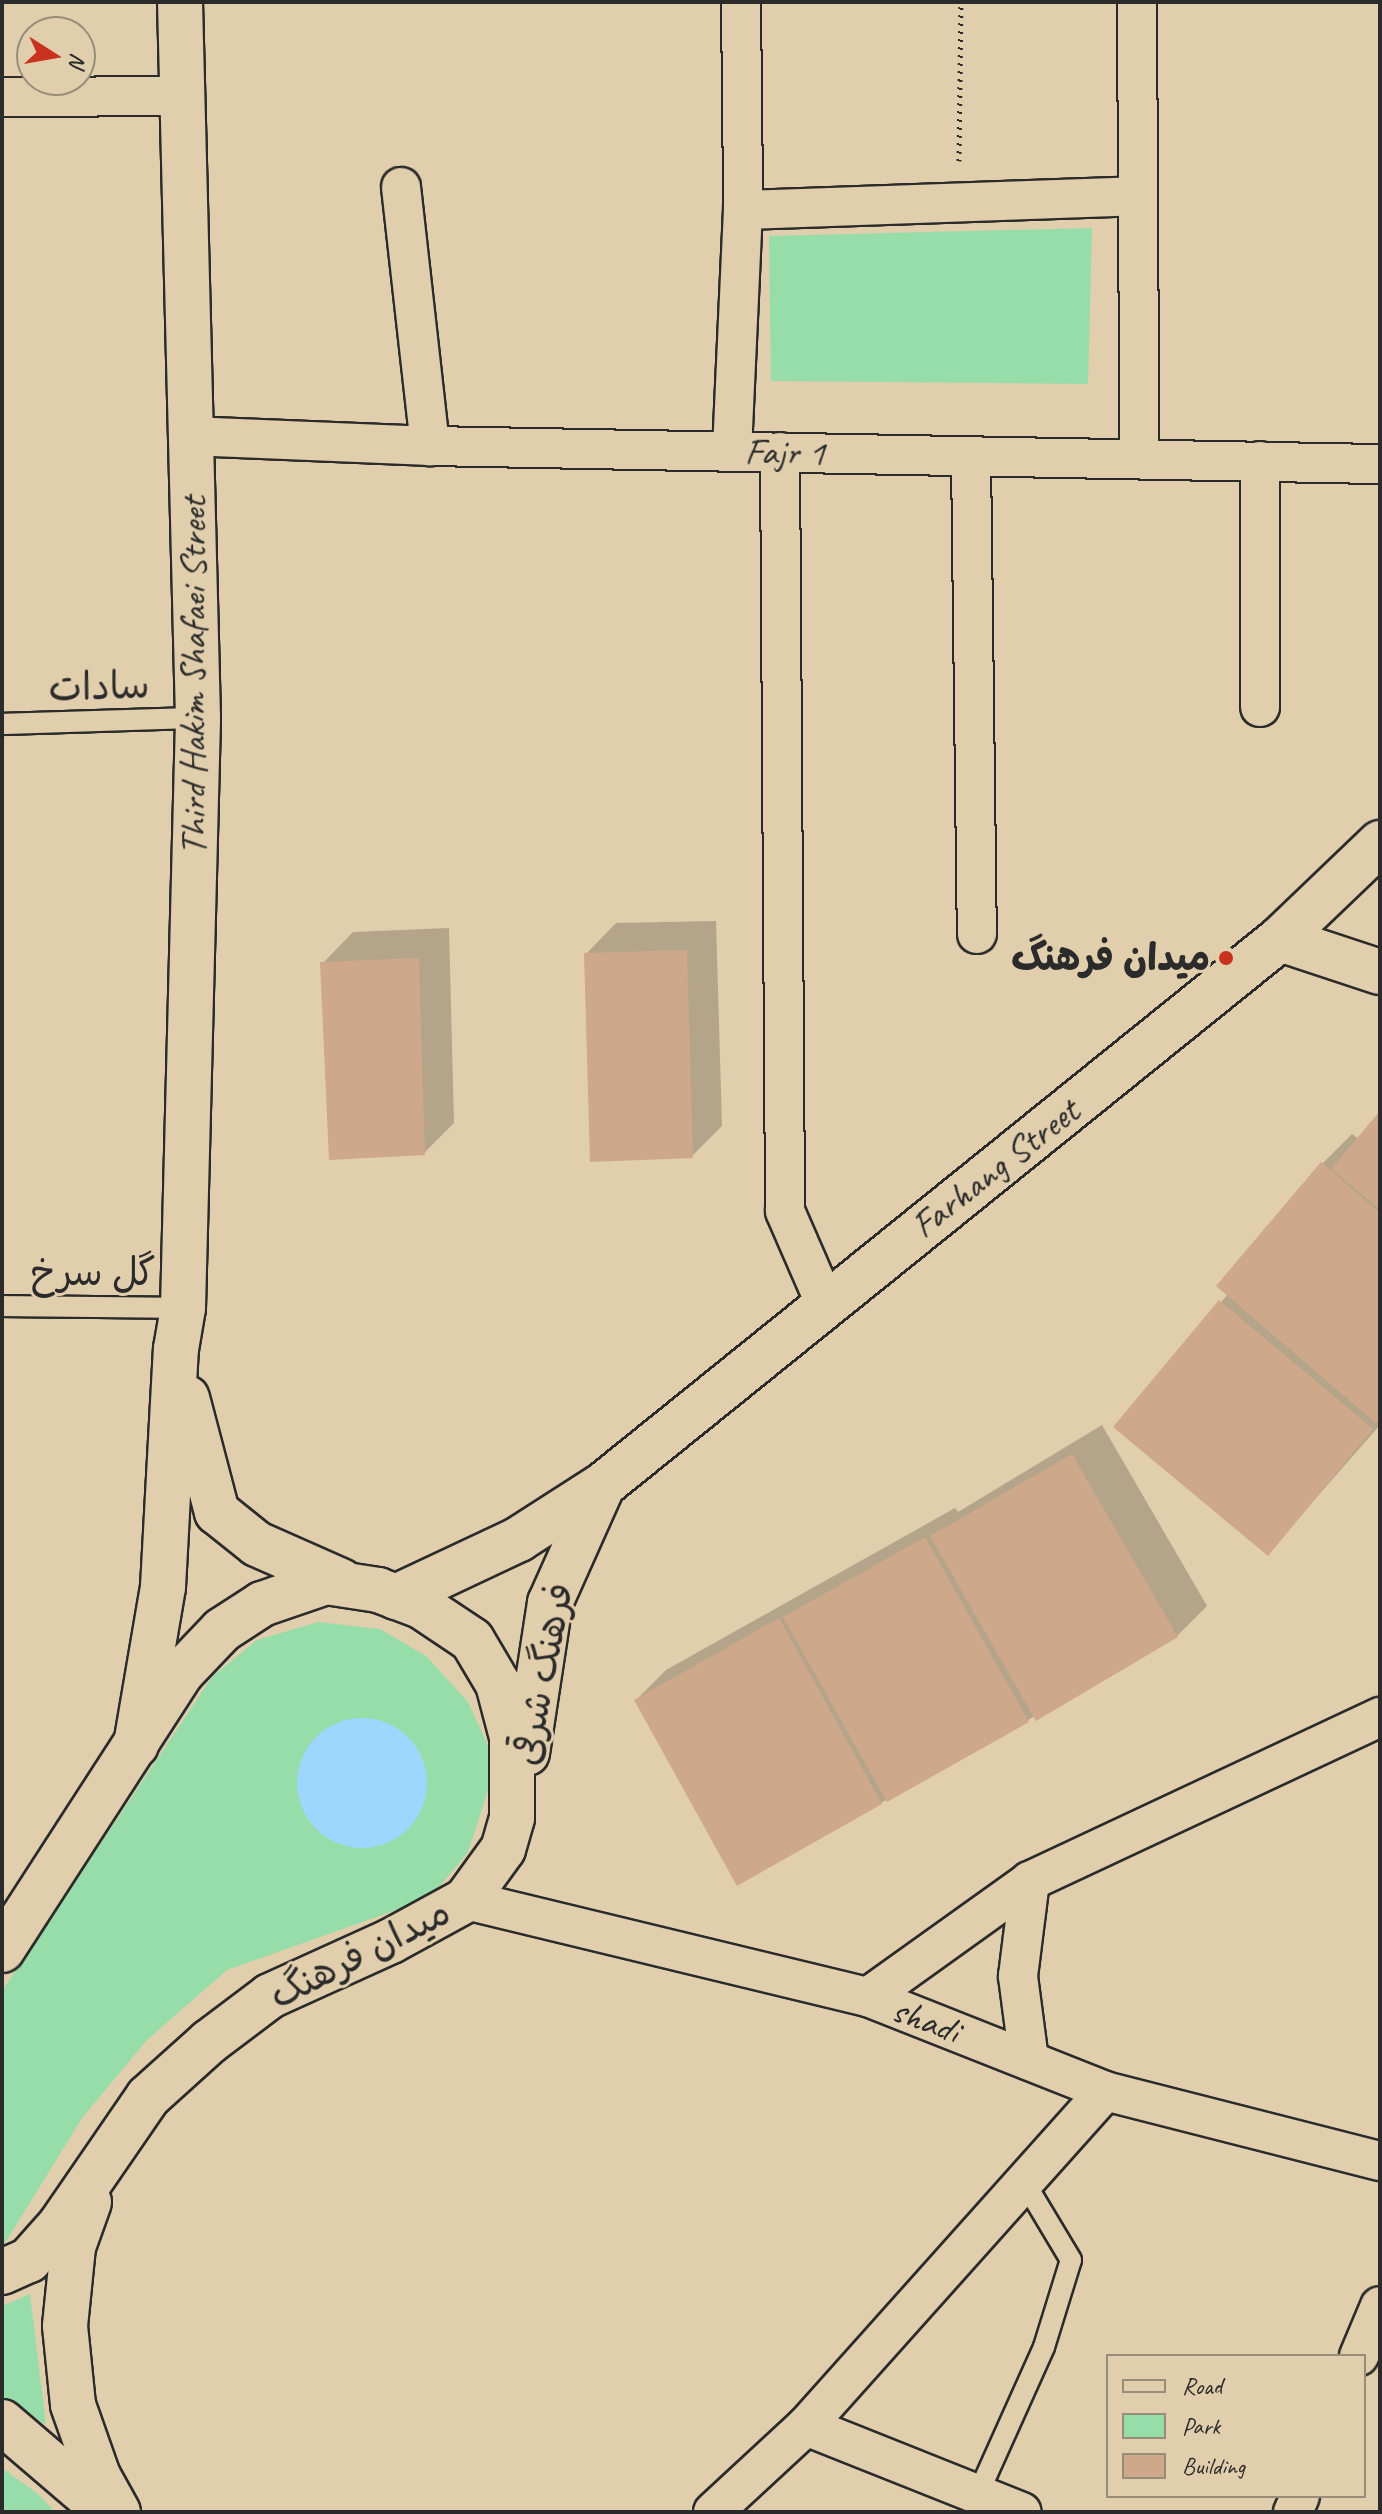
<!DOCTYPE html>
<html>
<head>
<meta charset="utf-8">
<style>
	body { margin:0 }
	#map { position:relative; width:1382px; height:2514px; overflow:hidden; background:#e1ceac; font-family:Caveat,"Playpen Sans Arabic",sans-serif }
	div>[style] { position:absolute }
	.green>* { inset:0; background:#97ddaa }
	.water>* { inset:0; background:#9dd7fd }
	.round { border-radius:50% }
	.shadow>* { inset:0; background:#0003 }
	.building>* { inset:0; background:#cea88a }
	.path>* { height:5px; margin-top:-2.5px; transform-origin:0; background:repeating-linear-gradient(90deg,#2b2b2b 0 2px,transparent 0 8px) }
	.roads { filter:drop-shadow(2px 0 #2b2b2b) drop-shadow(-2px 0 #2b2b2b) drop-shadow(0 2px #2b2b2b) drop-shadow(0 -2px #2b2b2b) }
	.lane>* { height:20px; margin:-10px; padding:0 10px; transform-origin:10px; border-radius:10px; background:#e1ceac }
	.street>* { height:38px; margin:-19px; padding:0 19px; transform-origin:19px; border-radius:19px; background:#e1ceac }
	.secondary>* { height:44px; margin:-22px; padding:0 22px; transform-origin:22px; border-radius:22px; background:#e1ceac }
	.dots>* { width:22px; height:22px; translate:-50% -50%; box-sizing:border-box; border:4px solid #e1ceac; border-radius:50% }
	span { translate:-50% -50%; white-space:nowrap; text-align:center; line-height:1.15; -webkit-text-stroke:6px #e1ceac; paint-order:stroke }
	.street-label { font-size:38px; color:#2b2b2b }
	.poi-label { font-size:38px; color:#2b2b2b; font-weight:700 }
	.right { translate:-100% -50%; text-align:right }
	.frame { position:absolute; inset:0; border:4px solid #2b2b2b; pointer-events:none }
	.legend { position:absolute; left:1106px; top:2354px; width:260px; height:144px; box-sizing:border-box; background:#e1ceac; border:2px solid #988d78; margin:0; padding:10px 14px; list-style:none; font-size:24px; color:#2b2b2b }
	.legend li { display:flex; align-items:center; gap:16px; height:40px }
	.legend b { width:40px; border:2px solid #988d78 }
	.north { position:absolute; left:16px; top:16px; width:80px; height:80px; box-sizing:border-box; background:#e1ceac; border:2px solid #988d78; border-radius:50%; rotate:101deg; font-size:22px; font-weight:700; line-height:32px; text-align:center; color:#2b2b2b }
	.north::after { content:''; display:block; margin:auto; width:28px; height:36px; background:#c8321e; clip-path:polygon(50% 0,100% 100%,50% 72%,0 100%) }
</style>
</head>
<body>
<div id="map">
	<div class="green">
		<i style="clip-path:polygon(1092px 228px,1088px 384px,771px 381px,769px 236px)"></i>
		<i style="clip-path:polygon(318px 1622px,380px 1629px,426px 1656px,468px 1702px,490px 1750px,490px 1784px,468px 1852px,430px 1898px,227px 1970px,147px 2040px,82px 2118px,2px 2248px,2px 1991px,212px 1677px,257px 1640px)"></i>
		<i style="clip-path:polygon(30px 2294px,46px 2425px,2px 2397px,2px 2306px)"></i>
		<i style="clip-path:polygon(2px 2468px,38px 2494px,55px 2512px,2px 2512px)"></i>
	</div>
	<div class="water">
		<i class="round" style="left:297px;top:1718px;width:130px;height:130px"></i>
	</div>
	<div class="shadow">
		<i style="clip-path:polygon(716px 921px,722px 1126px,692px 1156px,586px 954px,616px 923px)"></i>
		<i style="clip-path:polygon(449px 928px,454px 1123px,424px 1153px,323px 963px,353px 932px)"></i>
		<i style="clip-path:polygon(1380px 1114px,1380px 1425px,1268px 1553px,1116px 1427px,1228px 1294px,1322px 1164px,1352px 1134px,1359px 1139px)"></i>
		<i style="clip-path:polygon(1102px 1425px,1207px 1606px,1177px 1636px,881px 1803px,636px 1700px,666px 1670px,955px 1508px,958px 1512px)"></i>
	</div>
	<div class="building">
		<i style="clip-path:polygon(687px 950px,693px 1158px,590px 1162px,584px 953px)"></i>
		<i style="clip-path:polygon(419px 958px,425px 1155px,329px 1160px,320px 962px)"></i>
		<i style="clip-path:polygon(1380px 1111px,1380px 1210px,1331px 1169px)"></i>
		<i style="clip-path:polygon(1321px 1162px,1380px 1213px,1380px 1418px,1376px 1423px,1216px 1286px)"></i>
		<i style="clip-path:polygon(1219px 1300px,1373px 1429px,1268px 1556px,1113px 1427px)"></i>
		<i style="clip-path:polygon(1072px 1454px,1178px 1637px,1036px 1721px,930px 1536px)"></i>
		<i style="clip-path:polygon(925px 1537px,1029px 1722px,887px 1802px,783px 1617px)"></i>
		<i style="clip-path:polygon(779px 1618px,882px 1804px,737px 1886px,634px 1700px)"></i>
	</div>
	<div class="path">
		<i style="left:959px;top:161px;width:159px;rotate:-89.3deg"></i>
	</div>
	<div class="roads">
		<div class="lane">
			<i style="left:2px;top:724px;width:196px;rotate:-1.8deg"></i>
			<i style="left:2px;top:1306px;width:181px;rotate:0.6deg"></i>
			<i style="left:978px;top:2494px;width:161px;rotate:-65.8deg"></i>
			<i style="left:1044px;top:2347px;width:91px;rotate:-72.8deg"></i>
			<i style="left:1071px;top:2260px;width:90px;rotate:-120.9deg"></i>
		</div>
		<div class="street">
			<i style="left:741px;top:2px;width:208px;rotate:89.4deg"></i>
			<i style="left:1137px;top:2px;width:457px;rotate:89.7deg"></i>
			<i style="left:2px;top:97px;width:180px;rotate:-0.3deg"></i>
			<i style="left:401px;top:187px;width:261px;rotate:83.6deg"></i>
			<i style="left:190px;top:436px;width:240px;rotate:2.4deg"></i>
			<i style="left:430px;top:446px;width:950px;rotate:1.09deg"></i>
			<i style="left:732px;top:451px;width:241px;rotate:-87.4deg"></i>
			<i style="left:743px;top:210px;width:395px;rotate:-2deg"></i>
			<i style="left:780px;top:452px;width:759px;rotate:89.62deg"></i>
			<i style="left:785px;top:1211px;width:100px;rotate:66.5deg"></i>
			<i style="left:971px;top:456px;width:478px;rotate:89.3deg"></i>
			<i style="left:1260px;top:461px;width:246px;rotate:90deg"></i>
			<i style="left:466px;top:1900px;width:414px;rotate:13.6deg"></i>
			<i style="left:868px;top:1997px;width:255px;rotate:21.6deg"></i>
			<i style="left:1105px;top:2091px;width:284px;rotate:14.3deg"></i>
			<i style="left:868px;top:1997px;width:199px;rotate:-35.6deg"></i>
			<i style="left:1030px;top:1881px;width:387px;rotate:-25.1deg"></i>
			<i style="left:1029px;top:2060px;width:85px;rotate:-97.5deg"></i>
			<i style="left:1018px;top:1976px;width:96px;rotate:-82.8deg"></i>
			<i style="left:1359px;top:2356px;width:54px;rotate:-67.2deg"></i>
			<i style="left:806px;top:2426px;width:232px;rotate:21.7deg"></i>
			<i style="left:713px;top:2512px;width:127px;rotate:-42.8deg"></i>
			<i style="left:806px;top:2426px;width:449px;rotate:-48.2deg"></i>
			<i style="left:1293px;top:2512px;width:17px;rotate:-66deg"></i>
		</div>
		<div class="secondary">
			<i style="left:1280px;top:939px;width:105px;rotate:18.3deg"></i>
			<i style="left:187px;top:1398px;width:118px;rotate:75.3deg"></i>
			<i style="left:217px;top:1512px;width:51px;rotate:38.7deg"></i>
			<i style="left:257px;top:1544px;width:92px;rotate:23.8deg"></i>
			<i style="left:396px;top:1597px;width:136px;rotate:-25.2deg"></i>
			<i style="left:519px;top:1539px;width:100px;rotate:-32.7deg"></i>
			<i style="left:603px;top:1485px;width:870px;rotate:-38.89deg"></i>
			<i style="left:1280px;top:939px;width:139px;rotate:-43.8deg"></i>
			<i style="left:136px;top:1745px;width:160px;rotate:-80.3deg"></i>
			<i style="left:163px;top:1587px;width:238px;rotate:-86.9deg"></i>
			<i style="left:176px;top:1349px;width:42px;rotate:-80.3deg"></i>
			<i style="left:183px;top:1308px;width:590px;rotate:-88.54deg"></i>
			<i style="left:198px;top:718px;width:716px;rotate:-91.44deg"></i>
			<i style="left:527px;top:1753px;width:152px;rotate:-81.3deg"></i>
			<i style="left:550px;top:1603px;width:127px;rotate:-65.9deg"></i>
			<i style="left:2px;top:1950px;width:331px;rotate:-57.1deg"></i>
			<i style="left:182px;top:1672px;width:58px;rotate:-46.4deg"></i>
			<i style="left:222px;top:1630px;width:48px;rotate:-33deg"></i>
			<i style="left:262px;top:1604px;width:68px;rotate:-19deg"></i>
			<i style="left:326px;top:1582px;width:53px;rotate:8.7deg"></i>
			<i style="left:378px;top:1590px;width:46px;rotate:20.4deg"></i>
			<i style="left:421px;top:1606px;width:61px;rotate:33.7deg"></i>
			<i style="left:472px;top:1640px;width:51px;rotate:59.4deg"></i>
			<i style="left:498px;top:1684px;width:55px;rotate:75.2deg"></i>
			<i style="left:512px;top:1737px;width:81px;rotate:90deg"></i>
			<i style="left:512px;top:1818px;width:32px;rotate:106deg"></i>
			<i style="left:503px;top:1849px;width:63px;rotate:126deg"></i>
			<i style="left:466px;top:1900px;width:85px;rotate:151.3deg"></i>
			<i style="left:391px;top:1941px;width:133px;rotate:155.6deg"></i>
			<i style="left:270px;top:1996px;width:76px;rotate:143deg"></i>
			<i style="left:209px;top:2042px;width:82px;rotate:138deg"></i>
			<i style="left:148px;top:2097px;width:155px;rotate:124.5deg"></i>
			<i style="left:60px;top:2225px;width:47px;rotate:131.5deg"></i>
			<i style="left:29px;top:2260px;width:30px;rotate:156deg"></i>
			<i style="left:89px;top:2202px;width:48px;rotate:109.6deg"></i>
			<i style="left:73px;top:2247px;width:79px;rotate:95.8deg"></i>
			<i style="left:65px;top:2326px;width:79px;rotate:84.2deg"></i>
			<i style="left:73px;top:2405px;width:75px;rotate:70.6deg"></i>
			<i style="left:98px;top:2476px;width:41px;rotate:60.9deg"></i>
			<i style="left:2px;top:2422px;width:138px;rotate:40.6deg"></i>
		</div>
	</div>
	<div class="dots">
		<i style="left:1226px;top:958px;background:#c8321e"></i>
	</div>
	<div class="street-label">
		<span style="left:785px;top:452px;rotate:1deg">Fajr 1</span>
		<span style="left:193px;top:676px;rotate:-90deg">Third Hakim Shafaei Street</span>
		<span style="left:99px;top:687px;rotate:-2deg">سادات</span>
		<span style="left:995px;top:1168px;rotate:-38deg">Farhang Street</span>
		<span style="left:93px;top:1273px">گل سرخ</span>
		<span style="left:543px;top:1674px;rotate:-79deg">فرهنگ شرقی</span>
		<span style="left:360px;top:1954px;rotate:-27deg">میدان فرهنگ</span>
		<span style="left:926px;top:2020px;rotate:21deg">shadi</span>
	</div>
	<div class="poi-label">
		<span class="right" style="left:1210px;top:958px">میدان فرهنگ</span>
	</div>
	<div class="frame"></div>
	<ul class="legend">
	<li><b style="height:10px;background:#e1ceac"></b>Road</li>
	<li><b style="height:22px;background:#97ddaa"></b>Park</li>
	<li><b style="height:22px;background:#cea88a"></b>Building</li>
	</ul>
	<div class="north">N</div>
</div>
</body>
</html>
